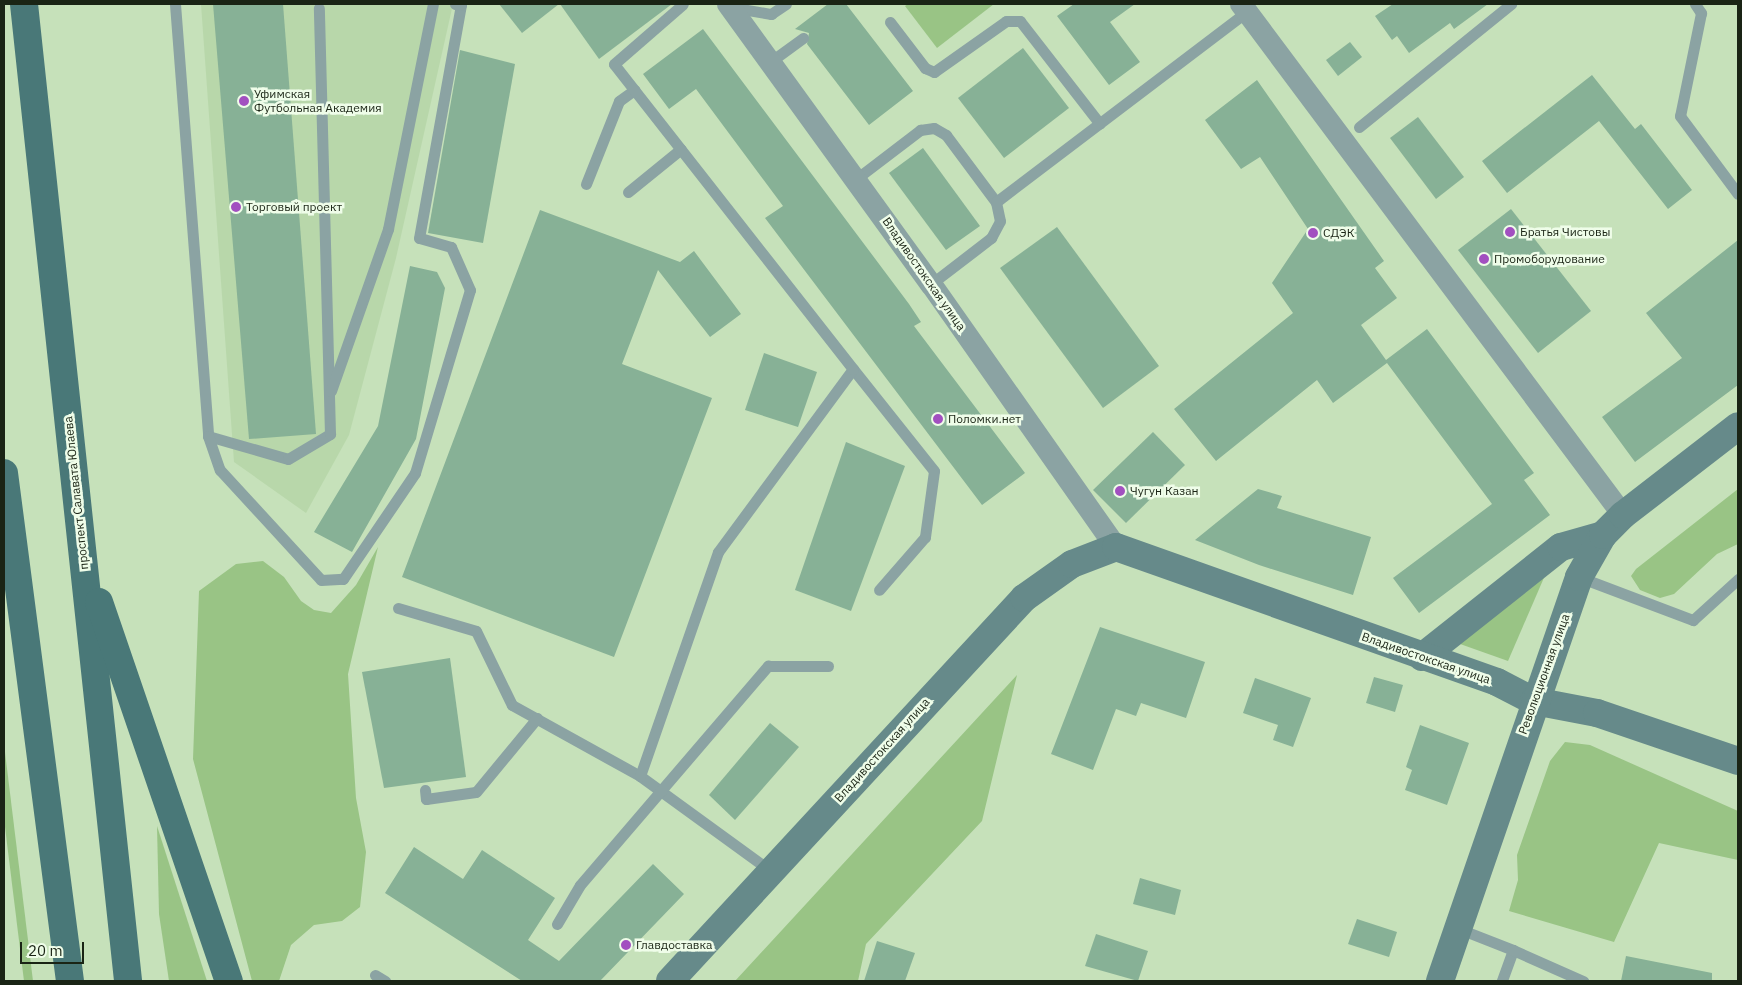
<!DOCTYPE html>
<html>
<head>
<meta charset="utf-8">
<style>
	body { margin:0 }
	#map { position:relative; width:1742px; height:985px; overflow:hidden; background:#c6e1ba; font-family:"IBM Plex Sans",sans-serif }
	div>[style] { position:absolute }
	.built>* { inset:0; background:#b8d7aa }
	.green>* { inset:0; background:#99c485 }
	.building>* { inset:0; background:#87b196 }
	.lane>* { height:11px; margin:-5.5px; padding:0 5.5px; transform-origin:5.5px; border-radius:5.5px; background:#8ba3a3 }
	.street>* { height:22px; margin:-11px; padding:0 11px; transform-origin:11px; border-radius:11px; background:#8ba3a3 }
	.secondary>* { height:28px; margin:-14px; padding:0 14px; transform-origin:14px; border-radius:14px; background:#668a8a }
	.primary>* { height:28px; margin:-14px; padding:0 14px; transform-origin:14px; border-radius:14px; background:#497878 }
	.dots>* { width:14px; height:14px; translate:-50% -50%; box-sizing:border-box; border:2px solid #effde9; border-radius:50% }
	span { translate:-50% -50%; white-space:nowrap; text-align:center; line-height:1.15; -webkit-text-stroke:5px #effde9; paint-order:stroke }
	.poi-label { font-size:12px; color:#1a2415 }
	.left { translate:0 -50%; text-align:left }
	.street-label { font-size:12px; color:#1a2415 }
	.frame { position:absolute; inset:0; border:5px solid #1a2415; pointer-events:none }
	.scale { position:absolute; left:20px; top:942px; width:64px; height:22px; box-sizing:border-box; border:2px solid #1a2415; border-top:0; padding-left:6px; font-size:15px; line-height:18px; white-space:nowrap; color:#1a2415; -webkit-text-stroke:4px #effde9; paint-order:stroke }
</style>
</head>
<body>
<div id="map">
	<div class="built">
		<i style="clip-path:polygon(201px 4px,453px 4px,396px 258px,349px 435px,306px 513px,234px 462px)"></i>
	</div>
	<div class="green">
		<i style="clip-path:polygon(908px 4px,994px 4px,937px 48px,905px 6px)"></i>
		<i style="clip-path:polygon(1738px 489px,1738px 544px,1717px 554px,1674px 594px,1660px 598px,1640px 590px,1631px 576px,1636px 569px)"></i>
		<i style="clip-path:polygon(378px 547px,348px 674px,356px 798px,366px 852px,360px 907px,342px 921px,314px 925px,291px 945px,279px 981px,252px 981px,193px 759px,199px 591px,236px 564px,263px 561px,284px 577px,301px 601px,314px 610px,331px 613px,356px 585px)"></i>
		<i style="clip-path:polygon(1549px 566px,1508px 661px,1446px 639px)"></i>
		<i style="clip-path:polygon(1017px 675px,982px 821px,866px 944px,858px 981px,735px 981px)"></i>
		<i style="clip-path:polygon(1565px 742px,1590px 745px,1738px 811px,1738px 860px,1659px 843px,1614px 942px,1509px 911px,1518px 880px,1517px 855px,1550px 761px)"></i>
		<i style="clip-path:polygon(4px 744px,33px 981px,24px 981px,4px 819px)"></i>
		<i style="clip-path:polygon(157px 826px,207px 981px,169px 981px,159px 914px)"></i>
	</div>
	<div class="building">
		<i style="clip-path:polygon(213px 4px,283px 4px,316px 434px,249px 439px)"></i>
		<i style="clip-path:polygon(499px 4px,559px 4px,522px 33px)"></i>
		<i style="clip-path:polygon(560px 4px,672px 4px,599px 59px)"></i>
		<i style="clip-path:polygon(828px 4px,846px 4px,913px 91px,869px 125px,807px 44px,809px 33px,795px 29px)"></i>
		<i style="clip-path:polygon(1074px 4px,1135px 4px,1110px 22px,1140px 62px,1109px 85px,1057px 16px)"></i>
		<i style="clip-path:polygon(1393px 4px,1488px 4px,1454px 29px,1450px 23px,1409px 53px,1397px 36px,1392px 40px,1375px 16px)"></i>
		<i style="clip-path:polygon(703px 29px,909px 304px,921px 322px,914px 326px,1025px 473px,982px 505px,765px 218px,783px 206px,696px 89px,669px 109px,643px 74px)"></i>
		<i style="clip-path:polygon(1350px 42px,1362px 57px,1338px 76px,1326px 60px)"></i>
		<i style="clip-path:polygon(1023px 48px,1069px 108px,1004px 158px,958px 98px)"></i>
		<i style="clip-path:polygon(460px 50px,515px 64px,483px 243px,428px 233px)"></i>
		<i style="clip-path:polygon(1592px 75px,1635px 129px,1641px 124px,1692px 190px,1668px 209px,1599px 121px,1507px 193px,1482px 161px)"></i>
		<i style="clip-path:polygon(1257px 80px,1384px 261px,1375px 268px,1397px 298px,1361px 325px,1386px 360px,1427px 329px,1534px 473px,1524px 480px,1550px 515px,1419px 613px,1393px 578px,1492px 504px,1387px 363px,1333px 403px,1317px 380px,1216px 461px,1174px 409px,1293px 313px,1272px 283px,1308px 229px,1260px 157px,1241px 169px,1205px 120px)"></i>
		<i style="clip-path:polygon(1418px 117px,1464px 177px,1436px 199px,1390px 138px)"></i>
		<i style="clip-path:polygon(923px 148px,980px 226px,946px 250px,889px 173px)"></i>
		<i style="clip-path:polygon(1511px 209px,1591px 311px,1538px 353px,1458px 250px)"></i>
		<i style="clip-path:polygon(540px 210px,680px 262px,694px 251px,741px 314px,710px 337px,658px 270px,622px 364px,712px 398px,614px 657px,402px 577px)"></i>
		<i style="clip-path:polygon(1057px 227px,1159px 366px,1103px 408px,1000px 268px)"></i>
		<i style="clip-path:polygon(1738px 240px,1738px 385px,1635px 462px,1602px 417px,1682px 358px,1646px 313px)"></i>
		<i style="clip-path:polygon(410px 266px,437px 272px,445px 288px,416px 439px,352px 552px,314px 532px,378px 426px)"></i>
		<i style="clip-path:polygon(764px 353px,817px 372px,798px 427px,745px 410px)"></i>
		<i style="clip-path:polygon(1153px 432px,1185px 465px,1126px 523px,1093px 490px)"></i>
		<i style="clip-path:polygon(846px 442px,905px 466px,851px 611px,795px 590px)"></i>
		<i style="clip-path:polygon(1258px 489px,1282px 496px,1277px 508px,1371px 537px,1353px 595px,1259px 565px,1195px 540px)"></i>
		<i style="clip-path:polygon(1100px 627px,1205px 662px,1186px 718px,1141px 703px,1136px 716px,1116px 709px,1093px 770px,1051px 754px)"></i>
		<i style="clip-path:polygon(450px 658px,466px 777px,384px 788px,362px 672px)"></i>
		<i style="clip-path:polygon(1374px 677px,1403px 685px,1395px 712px,1366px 703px)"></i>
		<i style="clip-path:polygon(1255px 678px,1311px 698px,1293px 747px,1273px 740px,1278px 725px,1243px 713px)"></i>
		<i style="clip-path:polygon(770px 723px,799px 747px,735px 820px,709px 795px)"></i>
		<i style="clip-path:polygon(1420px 725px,1469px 743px,1447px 805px,1405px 790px,1412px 770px,1406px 767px)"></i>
		<i style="clip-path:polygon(414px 847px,463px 879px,482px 850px,555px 898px,528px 940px,559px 961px,653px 864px,684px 894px,600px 981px,522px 981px,385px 893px)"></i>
		<i style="clip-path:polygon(1140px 878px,1181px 890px,1175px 915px,1133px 904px)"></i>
		<i style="clip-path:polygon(1357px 919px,1397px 932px,1389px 957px,1348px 944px)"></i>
		<i style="clip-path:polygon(1096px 934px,1148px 951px,1138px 981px,1085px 966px)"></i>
		<i style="clip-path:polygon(877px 941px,915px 953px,905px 981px,864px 981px)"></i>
		<i style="clip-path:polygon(1626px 956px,1712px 973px,1712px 981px,1621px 981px)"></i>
	</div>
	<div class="lane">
		<i style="left:175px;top:4px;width:433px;rotate:85.6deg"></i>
		<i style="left:208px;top:436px;width:83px;rotate:16deg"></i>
		<i style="left:288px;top:459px;width:49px;rotate:-30.8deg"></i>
		<i style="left:330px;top:434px;width:426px;rotate:-91.5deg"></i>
		<i style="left:1695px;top:4px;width:11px;rotate:56deg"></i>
		<i style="left:1701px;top:13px;width:105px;rotate:101.5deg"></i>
		<i style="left:1680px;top:116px;width:97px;rotate:53.4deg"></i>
		<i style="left:730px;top:7px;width:42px;rotate:9.7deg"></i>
		<i style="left:771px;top:14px;width:18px;rotate:-34deg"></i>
		<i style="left:890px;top:22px;width:58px;rotate:52.7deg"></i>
		<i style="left:925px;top:68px;width:10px;rotate:24deg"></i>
		<i style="left:934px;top:72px;width:88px;rotate:-35.3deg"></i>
		<i style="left:1006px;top:21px;width:14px"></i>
		<i style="left:1020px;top:21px;width:130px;rotate:52.2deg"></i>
		<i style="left:770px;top:62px;width:41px;rotate:-36deg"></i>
		<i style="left:1359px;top:127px;width:196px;rotate:-39deg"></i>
		<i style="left:856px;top:179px;width:81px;rotate:-37.4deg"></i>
		<i style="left:920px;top:130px;width:14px;rotate:-8deg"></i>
		<i style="left:934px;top:128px;width:14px;rotate:30deg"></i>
		<i style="left:946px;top:135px;width:84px;rotate:53.3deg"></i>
		<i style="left:996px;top:202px;width:314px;rotate:-37.2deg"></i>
		<i style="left:586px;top:184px;width:89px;rotate:-68.3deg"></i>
		<i style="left:619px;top:101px;width:19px;rotate:-36deg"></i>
		<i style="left:628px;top:192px;width:68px;rotate:-39.1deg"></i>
		<i style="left:931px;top:284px;width:76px;rotate:-37.5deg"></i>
		<i style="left:991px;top:238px;width:19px;rotate:-62deg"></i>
		<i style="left:1000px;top:221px;width:19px;rotate:-102deg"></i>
		<i style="left:853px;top:369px;width:130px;rotate:51.5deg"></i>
		<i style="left:934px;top:471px;width:67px;rotate:97.8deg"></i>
		<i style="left:925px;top:537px;width:70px;rotate:131deg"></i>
		<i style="left:331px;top:391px;width:172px;rotate:-70.6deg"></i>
		<i style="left:388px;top:229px;width:229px;rotate:-78.7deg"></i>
		<i style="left:208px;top:436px;width:36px;rotate:71deg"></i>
		<i style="left:220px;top:470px;width:149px;rotate:47.4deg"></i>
		<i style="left:321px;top:580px;width:22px;rotate:-3deg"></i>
		<i style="left:343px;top:579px;width:128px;rotate:-55.8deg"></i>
		<i style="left:415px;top:473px;width:191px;rotate:-73.3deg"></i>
		<i style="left:470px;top:290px;width:47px;rotate:-113.8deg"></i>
		<i style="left:451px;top:247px;width:33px;rotate:-164deg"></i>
		<i style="left:419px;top:238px;width:237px;rotate:-79.8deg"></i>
		<i style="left:461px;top:5px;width:6px;rotate:-171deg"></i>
		<i style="left:1579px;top:577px;width:122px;rotate:20.7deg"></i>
		<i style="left:1693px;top:620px;width:61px;rotate:-42.3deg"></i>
		<i style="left:398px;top:608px;width:81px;rotate:16.4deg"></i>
		<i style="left:476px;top:631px;width:82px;rotate:64.1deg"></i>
		<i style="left:512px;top:705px;width:146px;rotate:29deg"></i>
		<i style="left:640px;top:776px;width:163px;rotate:36deg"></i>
		<i style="left:640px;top:776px;width:237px;rotate:-70.8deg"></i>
		<i style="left:718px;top:552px;width:227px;rotate:-53.6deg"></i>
		<i style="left:853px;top:369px;width:387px;rotate:-128.1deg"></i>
		<i style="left:614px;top:64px;width:91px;rotate:-41deg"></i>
		<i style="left:425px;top:790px;width:9px;rotate:84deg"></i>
		<i style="left:426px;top:799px;width:50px;rotate:-8deg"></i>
		<i style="left:476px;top:792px;width:96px;rotate:-50.5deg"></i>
		<i style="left:557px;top:924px;width:45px;rotate:-59.5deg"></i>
		<i style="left:580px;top:885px;width:289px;rotate:-49.4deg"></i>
		<i style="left:768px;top:666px;width:60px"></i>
		<i style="left:1457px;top:928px;width:60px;rotate:21.4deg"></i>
		<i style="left:1513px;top:950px;width:33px;rotate:110deg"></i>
		<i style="left:1513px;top:950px;width:77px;rotate:23.9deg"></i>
		<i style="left:375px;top:975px;width:12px;rotate:31deg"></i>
	</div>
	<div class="street">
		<i style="left:728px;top:4px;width:346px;rotate:54.1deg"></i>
		<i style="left:931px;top:284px;width:322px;rotate:54.9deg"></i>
		<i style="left:1241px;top:4px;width:638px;rotate:53.22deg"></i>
	</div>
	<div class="secondary">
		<i style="left:1422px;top:657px;width:177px;rotate:-38.4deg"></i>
		<i style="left:1561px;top:547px;width:44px;rotate:-15.9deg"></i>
		<i style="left:670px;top:981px;width:522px;rotate:-47.25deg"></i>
		<i style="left:1024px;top:598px;width:59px;rotate:-35.3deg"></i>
		<i style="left:1072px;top:564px;width:47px;rotate:-21.1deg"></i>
		<i style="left:1116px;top:547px;width:404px;rotate:19.5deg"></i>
		<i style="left:1497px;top:682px;width:42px;rotate:27.2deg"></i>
		<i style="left:1534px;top:701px;width:64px;rotate:10.8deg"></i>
		<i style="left:1597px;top:713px;width:149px;rotate:18.8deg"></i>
		<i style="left:1440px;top:981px;width:427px;rotate:-71deg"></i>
		<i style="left:1579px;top:577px;width:48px;rotate:-60.3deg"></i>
		<i style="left:1603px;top:535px;width:28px;rotate:-45deg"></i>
		<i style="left:1623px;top:515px;width:145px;rotate:-37.7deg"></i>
	</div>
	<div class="primary">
		<i style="left:24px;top:4px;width:983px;rotate:83.92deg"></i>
		<i style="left:4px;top:473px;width:512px;rotate:82.6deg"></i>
		<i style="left:99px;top:602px;width:401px;rotate:71.1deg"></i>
	</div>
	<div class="dots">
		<i style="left:244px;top:101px;background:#a250c0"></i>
		<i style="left:236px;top:207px;background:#a250c0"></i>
		<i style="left:1510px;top:232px;background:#a250c0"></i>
		<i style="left:1313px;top:233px;background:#a250c0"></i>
		<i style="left:1484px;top:259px;background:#a250c0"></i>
		<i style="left:938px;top:419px;background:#a250c0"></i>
		<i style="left:1120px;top:491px;background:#a250c0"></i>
		<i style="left:626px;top:945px;background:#a250c0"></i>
	</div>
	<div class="poi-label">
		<span class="left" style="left:254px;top:101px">Уфимская<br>Футбольная Академия</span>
		<span class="left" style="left:246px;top:207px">Торговый проект</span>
		<span class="left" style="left:1520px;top:232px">Братья Чистовы</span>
		<span class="left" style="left:1323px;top:233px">СДЭК</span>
		<span class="left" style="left:1494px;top:259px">Промоборудование</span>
		<span class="left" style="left:948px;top:419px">Поломки.нет</span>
		<span class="left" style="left:1130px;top:491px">Чугун Казан</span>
		<span class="left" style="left:636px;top:945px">Главдоставка</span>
	</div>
	<div class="street-label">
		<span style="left:924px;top:274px;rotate:55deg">Владивостокская улица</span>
		<span style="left:76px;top:493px;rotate:-96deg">проспект Салавата Юлаева</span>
		<span style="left:1426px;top:658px;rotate:19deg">Владивостокская улица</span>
		<span style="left:1544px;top:674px;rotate:-70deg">Революционная улица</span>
		<span style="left:882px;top:750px;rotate:-48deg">Владивостокская улица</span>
	</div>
	<div class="frame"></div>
	<div class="scale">20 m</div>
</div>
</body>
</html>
